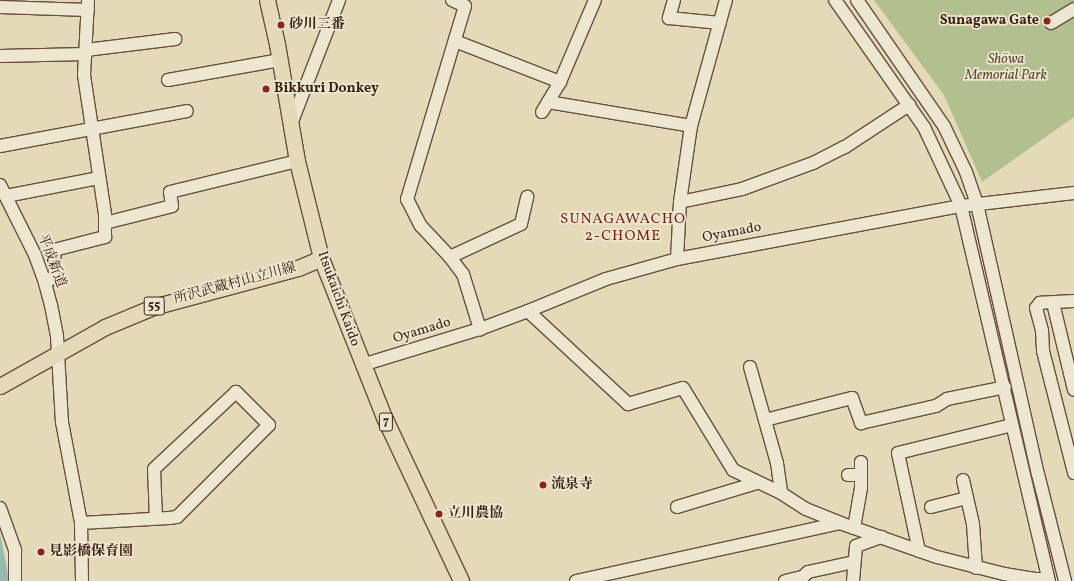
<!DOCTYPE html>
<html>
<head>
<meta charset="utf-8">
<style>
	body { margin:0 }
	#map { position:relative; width:1074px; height:581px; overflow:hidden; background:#e4dab8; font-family:Vollkorn,"Noto Serif JP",serif }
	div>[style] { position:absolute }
	.green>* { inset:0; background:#b2c090 }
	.water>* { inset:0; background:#95bbad }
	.roads { filter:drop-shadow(1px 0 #684f3c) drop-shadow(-1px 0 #684f3c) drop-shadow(0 1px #684f3c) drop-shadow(0 -1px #684f3c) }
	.minor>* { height:12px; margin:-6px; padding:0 6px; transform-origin:6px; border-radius:6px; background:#ede7d1 }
	.major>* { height:15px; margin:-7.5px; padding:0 7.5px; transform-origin:7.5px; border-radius:7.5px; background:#e4dab8 }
	.dots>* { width:11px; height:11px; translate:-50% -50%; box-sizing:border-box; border:2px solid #ede7d1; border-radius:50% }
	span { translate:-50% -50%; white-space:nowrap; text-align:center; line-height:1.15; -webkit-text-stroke:3.5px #ede7d1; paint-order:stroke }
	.shield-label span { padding:1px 3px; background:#ede7d1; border:1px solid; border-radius:3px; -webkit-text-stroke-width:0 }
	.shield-label { font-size:13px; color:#3e2113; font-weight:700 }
	.poi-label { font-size:14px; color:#3e2113; font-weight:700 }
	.right { translate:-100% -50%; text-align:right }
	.left { translate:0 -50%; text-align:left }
	.park-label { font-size:14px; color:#5b4932; font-style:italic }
	.street-label { font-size:14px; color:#3e2113 }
	.neighbourhood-label { font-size:15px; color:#7a1f14; letter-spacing:1px }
</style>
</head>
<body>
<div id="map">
	<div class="green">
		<i style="clip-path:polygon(874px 0,1074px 0,1074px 117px,982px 182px,944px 95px)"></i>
	</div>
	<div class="water">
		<i style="clip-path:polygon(0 534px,6px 563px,9px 581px,0 581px)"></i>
	</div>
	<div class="roads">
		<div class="minor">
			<i style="left:452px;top:0;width:14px;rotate:25deg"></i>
			<i style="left:465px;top:6px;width:202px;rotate:106.7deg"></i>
			<i style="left:407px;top:199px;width:30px;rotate:63deg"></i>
			<i style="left:421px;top:226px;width:42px;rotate:46.9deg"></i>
			<i style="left:450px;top:257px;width:21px;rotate:53deg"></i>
			<i style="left:463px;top:274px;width:58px;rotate:72.8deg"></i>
			<i style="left:674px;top:0;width:19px;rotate:106deg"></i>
			<i style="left:669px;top:18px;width:51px;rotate:5.6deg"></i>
			<i style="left:835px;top:0;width:155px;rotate:55deg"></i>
			<i style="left:924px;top:127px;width:87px;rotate:64.9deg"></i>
			<i style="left:961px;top:206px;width:385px;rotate:76.8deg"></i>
			<i style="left:857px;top:0;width:153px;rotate:55.4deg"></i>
			<i style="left:944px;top:126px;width:51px;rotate:64.4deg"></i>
			<i style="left:966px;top:172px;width:34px;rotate:71deg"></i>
			<i style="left:977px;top:204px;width:277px;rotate:77.3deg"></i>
			<i style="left:1038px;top:474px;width:110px;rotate:75.8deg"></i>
			<i style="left:0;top:7px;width:88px;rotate:2deg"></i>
			<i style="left:1051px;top:23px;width:27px;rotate:-31deg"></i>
			<i style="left:455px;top:41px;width:113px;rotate:21.3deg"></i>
			<i style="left:86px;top:50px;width:90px;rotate:-7deg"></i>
			<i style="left:0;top:56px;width:86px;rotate:-1.3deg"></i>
			<i style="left:168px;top:80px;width:114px;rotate:-10.1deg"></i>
			<i style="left:548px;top:102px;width:145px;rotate:9.5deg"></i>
			<i style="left:542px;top:112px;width:35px;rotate:-59deg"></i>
			<i style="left:560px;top:82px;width:89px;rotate:-66.9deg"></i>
			<i style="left:291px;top:124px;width:133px;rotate:-68.8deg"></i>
			<i style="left:0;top:146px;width:190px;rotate:-10.6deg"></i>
			<i style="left:0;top:185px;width:78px;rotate:63.4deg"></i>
			<i style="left:35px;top:255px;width:30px;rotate:70deg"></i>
			<i style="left:45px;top:283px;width:23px;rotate:75deg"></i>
			<i style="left:51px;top:305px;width:32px;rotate:79deg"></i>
			<i style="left:57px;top:336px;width:86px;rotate:86.7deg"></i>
			<i style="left:62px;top:422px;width:103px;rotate:79.3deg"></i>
			<i style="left:81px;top:523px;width:58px;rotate:89deg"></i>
			<i style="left:6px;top:196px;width:95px;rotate:-11deg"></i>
			<i style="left:680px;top:202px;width:63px;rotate:-11.8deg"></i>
			<i style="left:742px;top:189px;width:76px;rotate:-20.1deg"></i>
			<i style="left:813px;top:163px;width:36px;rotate:-27deg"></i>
			<i style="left:845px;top:147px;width:77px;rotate:-33.3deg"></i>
			<i style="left:105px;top:223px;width:69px;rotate:-14.2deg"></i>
			<i style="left:172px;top:206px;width:14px;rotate:-98deg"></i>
			<i style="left:170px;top:192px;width:131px;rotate:-13.7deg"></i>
			<i style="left:450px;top:257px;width:78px;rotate:-24.9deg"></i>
			<i style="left:521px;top:224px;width:28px;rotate:-77deg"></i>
			<i style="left:677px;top:259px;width:57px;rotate:-87deg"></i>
			<i style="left:680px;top:202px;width:77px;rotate:-81.8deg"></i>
			<i style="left:691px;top:126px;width:131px;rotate:-74.5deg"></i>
			<i style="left:45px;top:283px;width:12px;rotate:-35deg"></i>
			<i style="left:55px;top:276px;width:26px;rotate:-92deg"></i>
			<i style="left:54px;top:250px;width:53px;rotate:-14.3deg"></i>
			<i style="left:105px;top:237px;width:23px;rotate:-90deg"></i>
			<i style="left:105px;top:214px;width:141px;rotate:-98.6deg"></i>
			<i style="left:84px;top:75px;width:75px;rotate:-86.9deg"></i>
			<i style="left:1074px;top:301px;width:34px;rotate:177deg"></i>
			<i style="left:1040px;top:303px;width:6px;rotate:129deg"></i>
			<i style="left:1036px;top:308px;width:24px;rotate:75deg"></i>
			<i style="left:1042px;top:331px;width:20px;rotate:87deg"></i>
			<i style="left:1043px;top:351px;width:126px;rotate:75.7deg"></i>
			<i style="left:1053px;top:303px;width:89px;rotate:76.4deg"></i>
			<i style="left:528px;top:311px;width:137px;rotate:42.9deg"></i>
			<i style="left:628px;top:404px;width:57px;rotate:-16.2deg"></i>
			<i style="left:683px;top:388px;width:96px;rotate:58.6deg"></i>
			<i style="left:733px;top:470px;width:53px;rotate:25.6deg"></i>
			<i style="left:781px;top:493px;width:30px;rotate:33deg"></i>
			<i style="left:806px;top:509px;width:37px;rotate:22deg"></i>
			<i style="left:840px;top:523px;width:103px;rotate:19.3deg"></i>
			<i style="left:937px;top:557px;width:69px;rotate:14.2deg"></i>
			<i style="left:1004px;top:574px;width:33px;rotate:9deg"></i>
			<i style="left:1037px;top:579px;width:11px"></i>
			<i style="left:362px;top:365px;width:123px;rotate:-17deg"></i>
			<i style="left:480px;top:329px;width:51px;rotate:-20.6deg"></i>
			<i style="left:528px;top:311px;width:84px;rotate:-22.3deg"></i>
			<i style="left:606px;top:279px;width:74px;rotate:-15.7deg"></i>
			<i style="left:677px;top:259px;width:289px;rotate:-10.6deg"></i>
			<i style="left:961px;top:206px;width:114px;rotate:-6.6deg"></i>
			<i style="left:750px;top:367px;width:100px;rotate:74.3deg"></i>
			<i style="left:777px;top:463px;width:30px;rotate:82deg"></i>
			<i style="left:765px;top:420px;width:90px;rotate:-14.2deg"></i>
			<i style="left:852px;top:398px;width:27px;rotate:70deg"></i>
			<i style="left:861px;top:423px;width:77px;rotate:-12.8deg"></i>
			<i style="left:936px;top:406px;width:13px;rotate:-32deg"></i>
			<i style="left:947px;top:399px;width:59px;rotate:-11.7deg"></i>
			<i style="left:848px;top:475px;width:13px"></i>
			<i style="left:963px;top:480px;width:45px;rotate:77.2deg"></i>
			<i style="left:973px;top:524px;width:44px;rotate:86.1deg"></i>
			<i style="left:677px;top:507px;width:84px;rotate:-16.7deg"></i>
			<i style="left:931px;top:507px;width:37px;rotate:-14deg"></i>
			<i style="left:0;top:508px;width:45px;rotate:70.3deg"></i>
			<i style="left:15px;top:550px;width:31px;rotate:90deg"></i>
			<i style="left:81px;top:523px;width:88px;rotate:-3.3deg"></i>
			<i style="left:169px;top:518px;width:8px;rotate:-7deg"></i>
			<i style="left:177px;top:517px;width:130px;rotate:-45deg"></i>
			<i style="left:269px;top:425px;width:47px;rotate:-135deg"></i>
			<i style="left:236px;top:392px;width:112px;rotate:136.8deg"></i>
			<i style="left:154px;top:469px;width:49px;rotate:87.7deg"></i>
			<i style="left:854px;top:528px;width:41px;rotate:-80.1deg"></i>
			<i style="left:861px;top:488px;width:26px;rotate:-90deg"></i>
			<i style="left:919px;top:551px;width:100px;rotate:-102.1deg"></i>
			<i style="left:898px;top:453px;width:117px;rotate:-13.8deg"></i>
			<i style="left:576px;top:581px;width:270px;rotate:-12.4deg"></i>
			<i style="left:785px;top:581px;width:18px;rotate:-13deg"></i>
			<i style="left:803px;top:577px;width:7px;rotate:-45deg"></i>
			<i style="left:808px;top:572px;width:47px;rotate:-12.3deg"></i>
			<i style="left:853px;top:581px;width:35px;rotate:-85deg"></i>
			<i style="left:856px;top:546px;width:27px;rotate:-20deg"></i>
		</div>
		<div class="major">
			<i style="left:267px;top:0;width:45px;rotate:77.2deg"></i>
			<i style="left:277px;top:44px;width:119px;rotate:80.3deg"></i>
			<i style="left:297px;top:161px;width:100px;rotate:76.1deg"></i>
			<i style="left:321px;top:258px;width:171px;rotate:68.4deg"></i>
			<i style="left:384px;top:417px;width:181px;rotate:64.8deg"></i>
			<i style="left:0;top:386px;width:120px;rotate:-29.3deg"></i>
			<i style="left:105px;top:327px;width:52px;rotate:-22.6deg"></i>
			<i style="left:153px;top:307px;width:150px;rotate:-15.1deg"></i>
			<i style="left:298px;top:268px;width:25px;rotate:-23deg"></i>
		</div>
	</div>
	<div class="dots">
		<i style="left:1047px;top:21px;background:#8f2418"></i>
		<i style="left:281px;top:25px;background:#8f2418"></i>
		<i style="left:266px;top:89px;background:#8f2418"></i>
		<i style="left:543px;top:485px;background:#8f2418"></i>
		<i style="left:439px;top:514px;background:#8f2418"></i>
		<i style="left:41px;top:552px;background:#8f2418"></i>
	</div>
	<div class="shield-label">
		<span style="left:154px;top:306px">55</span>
		<span style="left:386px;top:422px">7</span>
	</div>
	<div class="poi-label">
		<span class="right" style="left:1039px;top:21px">Sunagawa Gate</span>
		<span class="left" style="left:289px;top:25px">砂川三番</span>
		<span class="left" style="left:274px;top:89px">Bikkuri Donkey</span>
		<span class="left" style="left:551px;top:485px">流泉寺</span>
		<span class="left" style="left:447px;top:514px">立川農協</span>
		<span class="left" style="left:49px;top:552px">見影橋保育園</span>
	</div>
	<div class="park-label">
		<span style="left:1006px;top:68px">Shōwa<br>Memorial Park</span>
	</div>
	<div class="street-label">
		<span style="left:732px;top:233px;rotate:-11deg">Oyamado</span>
		<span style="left:51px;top:261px;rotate:69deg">平成新道</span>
		<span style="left:235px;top:284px;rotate:-15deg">所沢武蔵村山立川線</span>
		<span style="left:338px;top:299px;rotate:70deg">Itsukaichi Kaido</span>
		<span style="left:422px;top:331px;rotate:-17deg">Oyamado</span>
	</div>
	<div class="neighbourhood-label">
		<span style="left:623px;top:228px">SUNAGAWACHO<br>2-CHOME</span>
	</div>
</div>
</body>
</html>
